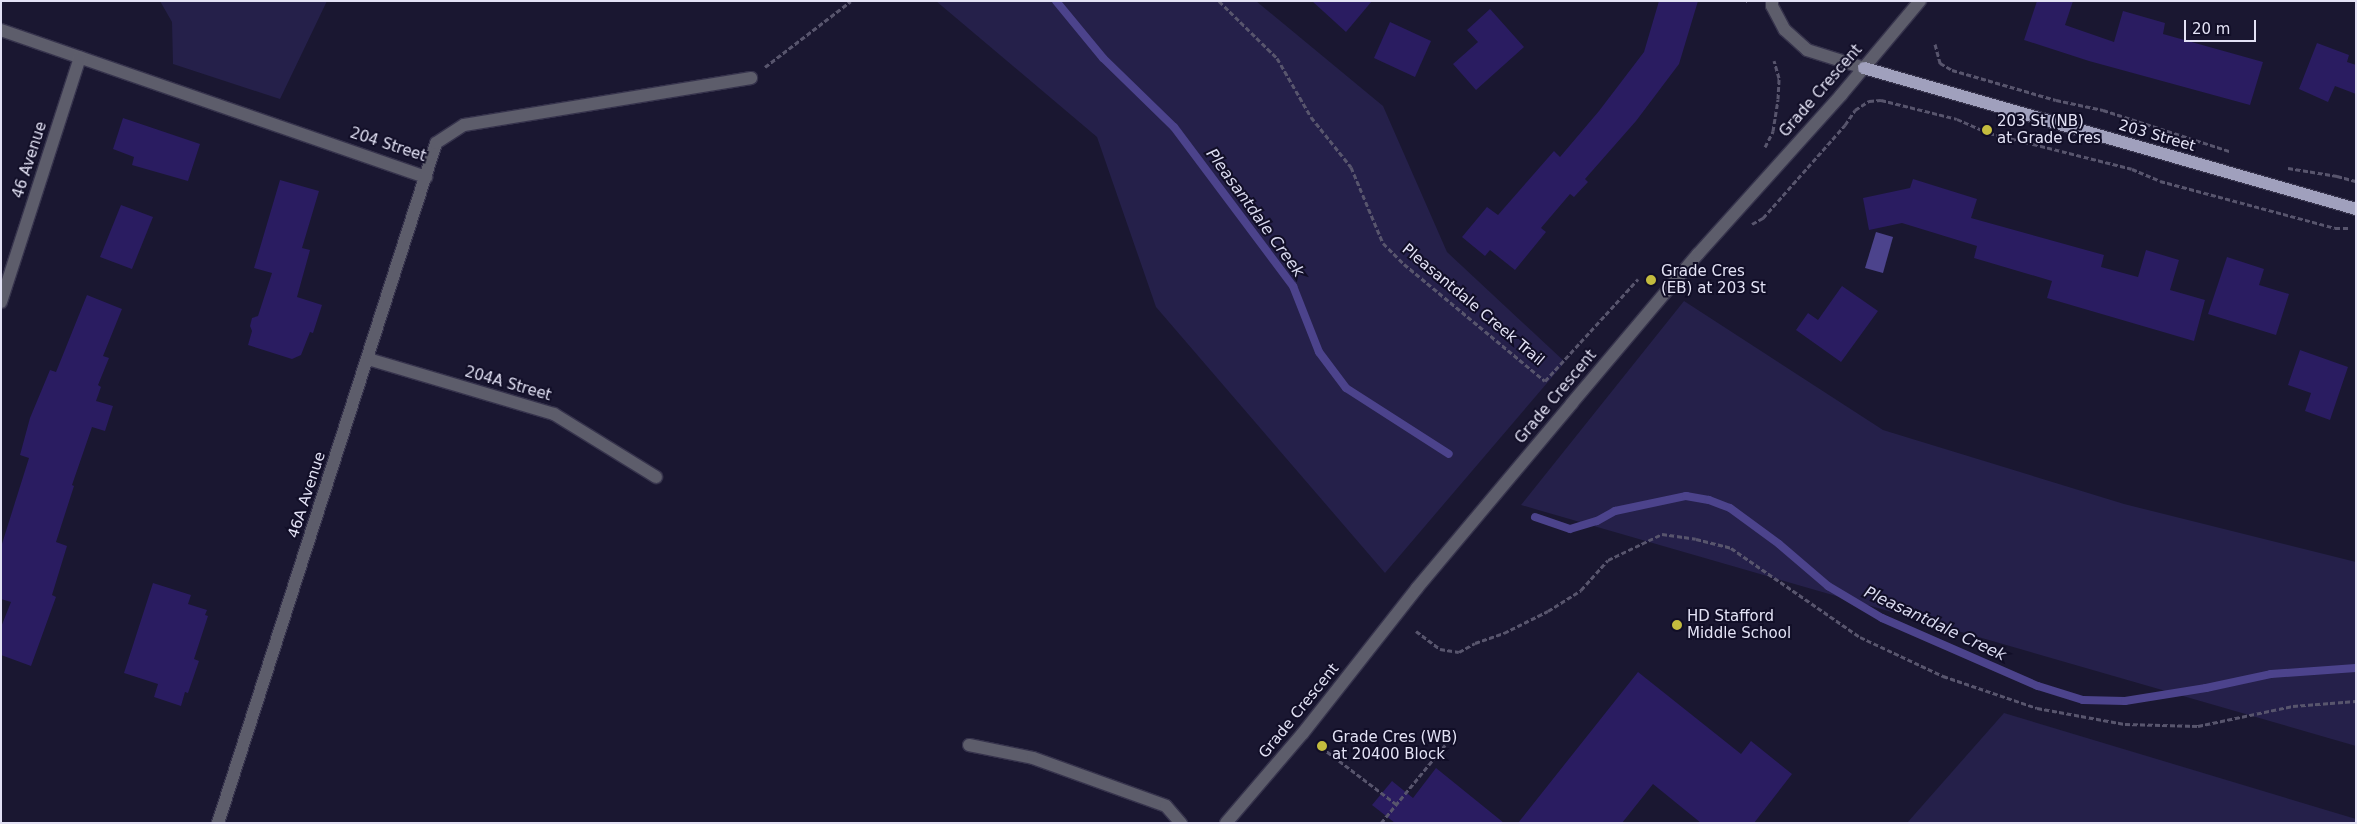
<!DOCTYPE html>
<html>
<head>
<meta charset="utf-8">
<style>
	body { margin:0 }
	#map { position:relative; width:2357px; height:824px; overflow:hidden; background:#1a1731; font-family:"DejaVu Sans",sans-serif }
	div>[style] { position:absolute }
	.green>* { inset:0; background:#25204a }
	.water>* { inset:0; background:#4c438c }
	.stream>* { height:8px; margin:-4px; padding:0 4px; transform-origin:4px; border-radius:4px; background:#4c438c }
	.building>* { inset:0; background:#2a1c61 }
	.path>* { height:3px; margin-top:-1.5px; transform-origin:0; background:repeating-linear-gradient(90deg,#58556d 0 5px,transparent 0 7.5px) }
	.roads { filter:drop-shadow(1px 0 #36334c) drop-shadow(-1px 0 #36334c) drop-shadow(0 1px #36334c) drop-shadow(0 -1px #36334c) }
	.minor>* { height:12px; margin:-6px; padding:0 6px; transform-origin:6px; border-radius:6px; background:#5d5d6b }
	.major>* { height:12px; margin:-6px; padding:0 6px; transform-origin:6px; border-radius:6px; background:#a0a0bd }
	.dots>* { width:14px; height:14px; translate:-50% -50%; box-sizing:border-box; border:2px solid #110e27; border-radius:50% }
	span { translate:-50% -50%; white-space:nowrap; text-align:center; line-height:1.15; -webkit-text-stroke:4px #110e27; paint-order:stroke }
	.street-label { font-size:15px; color:#e3e2f5 }
	.poi-label { font-size:15px; color:#e3e2f5 }
	.left { translate:0 -50%; text-align:left }
	.water-label { font-size:16px; color:#dadaf0; font-style:italic }
	.frame { position:absolute; inset:0; border:2px solid #e3e2f5; pointer-events:none }
	.scale { position:absolute; left:2184px; top:20px; width:72px; height:22px; box-sizing:border-box; border:2px solid #e3e2f5; border-top:0; padding-left:6px; font-size:15px; line-height:18px; white-space:nowrap; color:#e3e2f5; -webkit-text-stroke:4px #110e27; paint-order:stroke }
</style>
</head>
<body>
<div id="map">
	<div class="green">
		<i style="clip-path:polygon(160px 1px,327px 1px,280px 99px,173px 64px,172px 22px)"></i>
		<i style="clip-path:polygon(936px 1px,1256px 1px,1383px 106px,1447px 252px,1565px 362px,1385px 573px,1156px 307px,1097px 137px)"></i>
		<i style="clip-path:polygon(1684px 301px,1883px 430px,2124px 504px,2356px 562px,2356px 746px,1521px 505px)"></i>
		<i style="clip-path:polygon(2004px 713px,2356px 819px,2356px 823px,1907px 823px)"></i>
	</div>
	<div class="water">
		<i style="clip-path:polygon(1876px 232px,1893px 237px,1883px 273px,1865px 268px)"></i>
	</div>
	<div class="stream">
		<i style="left:1056px;top:1px;width:74px;rotate:50.5deg"></i>
		<i style="left:1103px;top:58px;width:99px;rotate:44.2deg"></i>
		<i style="left:1174px;top:127px;width:199px;rotate:53.2deg"></i>
		<i style="left:1293px;top:286px;width:71px;rotate:68.5deg"></i>
		<i style="left:1319px;top:352px;width:45px;rotate:53.1deg"></i>
		<i style="left:1346px;top:388px;width:122px;rotate:32.7deg"></i>
		<i style="left:1535px;top:517px;width:37px;rotate:19deg"></i>
		<i style="left:1570px;top:529px;width:28px;rotate:-17deg"></i>
		<i style="left:1597px;top:521px;width:21px;rotate:-29deg"></i>
		<i style="left:1615px;top:511px;width:73px;rotate:-11.9deg"></i>
		<i style="left:1686px;top:496px;width:23px;rotate:10deg"></i>
		<i style="left:1709px;top:500px;width:22px;rotate:21deg"></i>
		<i style="left:1730px;top:508px;width:61px;rotate:36.3deg"></i>
		<i style="left:1779px;top:544px;width:65px;rotate:40.6deg"></i>
		<i style="left:1828px;top:586px;width:63px;rotate:30.7deg"></i>
		<i style="left:1882px;top:618px;width:170px;rotate:23.6deg"></i>
		<i style="left:2038px;top:686px;width:47px;rotate:17.3deg"></i>
		<i style="left:2083px;top:700px;width:42px;rotate:1.4deg"></i>
		<i style="left:2125px;top:701px;width:82px;rotate:-9.1deg"></i>
		<i style="left:2206px;top:688px;width:66px;rotate:-12.2deg"></i>
		<i style="left:2271px;top:674px;width:85px;rotate:-4deg"></i>
	</div>
	<div class="building">
		<i style="clip-path:polygon(1312px 1px,1372px 1px,1346px 32px)"></i>
		<i style="clip-path:polygon(1659px 1px,1698px 1px,1679px 64px,1636px 121px,1585px 179px,1588px 182px,1574px 197px,1570px 194px,1541px 228px,1546px 232px,1515px 270px,1490px 250px,1485px 256px,1462px 237px,1487px 207px,1498px 215px,1554px 151px,1560px 157px,1599px 111px,1644px 52px)"></i>
		<i style="clip-path:polygon(2037px 1px,2073px 1px,2065px 25px,2114px 42px,2123px 11px,2165px 23px,2163px 34px,2263px 62px,2250px 105px,2089px 61px,2024px 40px)"></i>
		<i style="clip-path:polygon(1490px 9px,1524px 47px,1476px 90px,1453px 64px,1478px 42px,1467px 30px)"></i>
		<i style="clip-path:polygon(1390px 22px,1431px 41px,1415px 77px,1374px 58px)"></i>
		<i style="clip-path:polygon(2317px 43px,2349px 55px,2347px 62px,2356px 65px,2356px 94px,2335px 86px,2328px 102px,2299px 89px)"></i>
		<i style="clip-path:polygon(123px 118px,200px 144px,188px 181px,132px 165px,134px 157px,113px 149px)"></i>
		<i style="clip-path:polygon(1913px 179px,1977px 199px,1971px 218px,2104px 255px,2101px 267px,2138px 277px,2146px 250px,2179px 260px,2170px 290px,2205px 300px,2194px 341px,2047px 298px,2052px 281px,1974px 258px,1977px 246px,1902px 223px,1869px 230px,1863px 198px,1910px 188px)"></i>
		<i style="clip-path:polygon(280px 180px,319px 191px,302px 248px,310px 250px,297px 297px,322px 305px,313px 333px,310px 332px,301px 355px,292px 359px,248px 345px,252px 331px,250px 326px,252px 318px,258px 316px,272px 273px,254px 268px)"></i>
		<i style="clip-path:polygon(121px 205px,153px 217px,132px 269px,100px 257px)"></i>
		<i style="clip-path:polygon(2227px 257px,2264px 269px,2259px 285px,2289px 294px,2276px 335px,2208px 314px)"></i>
		<i style="clip-path:polygon(1842px 286px,1878px 311px,1841px 362px,1796px 330px,1808px 313px,1818px 320px)"></i>
		<i style="clip-path:polygon(87px 295px,122px 309px,103px 356px,109px 358px,98px 385px,101px 387px,96px 401px,113px 406px,105px 431px,92px 427px,72px 485px,74px 486px,56px 542px,67px 546px,52px 595px,56px 597px,31px 666px,1px 655px,1px 627px,11px 602px,1px 599px,1px 547px,29px 458px,20px 455px,30px 418px,50px 370px,56px 372px)"></i>
		<i style="clip-path:polygon(2300px 350px,2348px 367px,2330px 420px,2305px 411px,2311px 393px,2288px 385px)"></i>
		<i style="clip-path:polygon(153px 583px,191px 595px,188px 604px,207px 610px,205px 615px,208px 616px,194px 659px,199px 661px,188px 693px,185px 692px,181px 706px,154px 697px,158px 684px,124px 673px)"></i>
		<i style="clip-path:polygon(1638px 672px,1741px 754px,1751px 741px,1792px 774px,1754px 823px,1701px 823px,1653px 784px,1622px 823px,1518px 823px)"></i>
		<i style="clip-path:polygon(1436px 768px,1504px 823px,1395px 823px,1372px 805px,1392px 781px,1413px 798px)"></i>
	</div>
	<div class="path">
		<i style="left:1219px;top:1px;width:81px;rotate:44.5deg"></i>
		<i style="left:1277px;top:58px;width:68px;rotate:60deg"></i>
		<i style="left:1311px;top:117px;width:64px;rotate:51.3deg"></i>
		<i style="left:1351px;top:167px;width:82px;rotate:67.2deg"></i>
		<i style="left:1383px;top:243px;width:30px;rotate:45deg"></i>
		<i style="left:1404px;top:264px;width:183px;rotate:39.7deg"></i>
		<i style="left:1545px;top:381px;width:138px;rotate:-47.6deg"></i>
		<i style="left:1746px;top:1px;width:1px"></i>
		<i style="left:1935px;top:44px;width:20px;rotate:75deg"></i>
		<i style="left:1940px;top:63px;width:14px;rotate:30deg"></i>
		<i style="left:1952px;top:70px;width:108px;rotate:16.1deg"></i>
		<i style="left:2056px;top:100px;width:48px;rotate:12deg"></i>
		<i style="left:2103px;top:110px;width:133px;rotate:18deg"></i>
		<i style="left:765px;top:67px;width:108px;rotate:-37.5deg"></i>
		<i style="left:1765px;top:147px;width:18px;rotate:-63deg"></i>
		<i style="left:1773px;top:131px;width:32px;rotate:-81deg"></i>
		<i style="left:1778px;top:99px;width:21px;rotate:-87deg"></i>
		<i style="left:1779px;top:78px;width:18px;rotate:-106deg"></i>
		<i style="left:2288px;top:168px;width:50px;rotate:9.3deg"></i>
		<i style="left:2337px;top:176px;width:20px;rotate:15deg"></i>
		<i style="left:1752px;top:224px;width:13px;rotate:-29deg"></i>
		<i style="left:1763px;top:218px;width:124px;rotate:-48.6deg"></i>
		<i style="left:1845px;top:125px;width:18px;rotate:-56deg"></i>
		<i style="left:1855px;top:110px;width:17px;rotate:-33deg"></i>
		<i style="left:1869px;top:101px;width:12px;rotate:-5deg"></i>
		<i style="left:1881px;top:100px;width:78px;rotate:14deg"></i>
		<i style="left:1957px;top:119px;width:35px;rotate:24deg"></i>
		<i style="left:1989px;top:133px;width:147px;rotate:14.1deg"></i>
		<i style="left:2132px;top:169px;width:30px;rotate:23deg"></i>
		<i style="left:2160px;top:181px;width:181px;rotate:15deg"></i>
		<i style="left:2335px;top:228px;width:15px"></i>
		<i style="left:1416px;top:631px;width:30px;rotate:37deg"></i>
		<i style="left:1440px;top:649px;width:19px;rotate:9deg"></i>
		<i style="left:1459px;top:652px;width:18px;rotate:-29deg"></i>
		<i style="left:1475px;top:643px;width:31px;rotate:-19deg"></i>
		<i style="left:1504px;top:633px;width:49px;rotate:-26.6deg"></i>
		<i style="left:1548px;top:611px;width:39px;rotate:-32deg"></i>
		<i style="left:1581px;top:590px;width:40px;rotate:-48deg"></i>
		<i style="left:1608px;top:560px;width:60px;rotate:-25.7deg"></i>
		<i style="left:1662px;top:534px;width:34px;rotate:8deg"></i>
		<i style="left:1696px;top:539px;width:36px;rotate:14deg"></i>
		<i style="left:1731px;top:548px;width:157px;rotate:34.6deg"></i>
		<i style="left:1860px;top:637px;width:92px;rotate:25.2deg"></i>
		<i style="left:1943px;top:676px;width:99px;rotate:18.8deg"></i>
		<i style="left:2037px;top:708px;width:89px;rotate:10.3deg"></i>
		<i style="left:2125px;top:724px;width:73px;rotate:1.6deg"></i>
		<i style="left:2198px;top:726px;width:97px;rotate:-11.9deg"></i>
		<i style="left:2293px;top:706px;width:63px;rotate:-4.5deg"></i>
		<i style="left:1321px;top:747px;width:94px;rotate:37.2deg"></i>
		<i style="left:1381px;top:823px;width:101px;rotate:-50.6deg"></i>
	</div>
	<div class="roads">
		<div class="minor">
			<i style="left:1772px;top:1px;width:5px;rotate:90deg"></i>
			<i style="left:1772px;top:6px;width:27px;rotate:62deg"></i>
			<i style="left:1785px;top:30px;width:30px;rotate:42deg"></i>
			<i style="left:1807px;top:50px;width:60px;rotate:17.5deg"></i>
			<i style="left:1px;top:30px;width:450px;rotate:19.1deg"></i>
			<i style="left:1px;top:302px;width:257px;rotate:-72.1deg"></i>
			<i style="left:368px;top:359px;width:194px;rotate:16.5deg"></i>
			<i style="left:554px;top:414px;width:120px;rotate:31.7deg"></i>
			<i style="left:969px;top:745px;width:65px;rotate:11.5deg"></i>
			<i style="left:1033px;top:758px;width:141px;rotate:19.8deg"></i>
			<i style="left:1166px;top:806px;width:23px;rotate:49deg"></i>
			<i style="left:218px;top:823px;width:714px;rotate:-72.22deg"></i>
			<i style="left:436px;top:143px;width:33px;rotate:-33deg"></i>
			<i style="left:464px;top:125px;width:291px;rotate:-9.3deg"></i>
			<i style="left:1226px;top:823px;width:118px;rotate:-49.5deg"></i>
			<i style="left:1303px;top:733px;width:184px;rotate:-51.8deg"></i>
			<i style="left:1417px;top:588px;width:241px;rotate:-50deg"></i>
			<i style="left:1572px;top:403px;width:195px;rotate:-49.8deg"></i>
			<i style="left:1698px;top:254px;width:214px;rotate:-48deg"></i>
			<i style="left:1841px;top:95px;width:123px;rotate:-50deg"></i>
		</div>
		<div class="major">
			<i style="left:1864px;top:68px;width:512px;rotate:15.99deg"></i>
		</div>
	</div>
	<div class="dots">
		<i style="left:1987px;top:130px;background:#c4bc3e"></i>
		<i style="left:1651px;top:280px;background:#c4bc3e"></i>
		<i style="left:1677px;top:625px;background:#c4bc3e"></i>
		<i style="left:1322px;top:746px;background:#c4bc3e"></i>
	</div>
	<div class="street-label">
		<span style="left:1821px;top:91px;rotate:-49deg">Grade Crescent</span>
		<span style="left:2157px;top:136px;rotate:16deg">203 Street</span>
		<span style="left:388px;top:145px;rotate:18deg">204 Street</span>
		<span style="left:30px;top:160px;rotate:-72deg">46 Avenue</span>
		<span style="left:1473px;top:305px;rotate:40deg">Pleasantdale Creek Trail</span>
		<span style="left:508px;top:384px;rotate:16deg">204A Street</span>
		<span style="left:1556px;top:397px;rotate:-50deg">Grade Crescent</span>
		<span style="left:307px;top:495px;rotate:-72deg">46A Avenue</span>
		<span style="left:1299px;top:711px;rotate:-51deg">Grade Crescent</span>
	</div>
	<div class="poi-label">
		<span class="left" style="left:1997px;top:130px">203 St (NB)<br>at Grade Cres</span>
		<span class="left" style="left:1661px;top:280px">Grade Cres<br>(EB) at 203 St</span>
		<span class="left" style="left:1687px;top:625px">HD Stafford<br>Middle School</span>
		<span class="left" style="left:1332px;top:746px">Grade Cres (WB)<br>at 20400 Block</span>
	</div>
	<div class="water-label">
		<span style="left:1255px;top:213px;rotate:54deg">Pleasantdale Creek</span>
		<span style="left:1935px;top:624px;rotate:25deg">Pleasantdale Creek</span>
	</div>
	<div class="frame"></div>
	<div class="scale">20 m</div>
</div>
</body>
</html>
